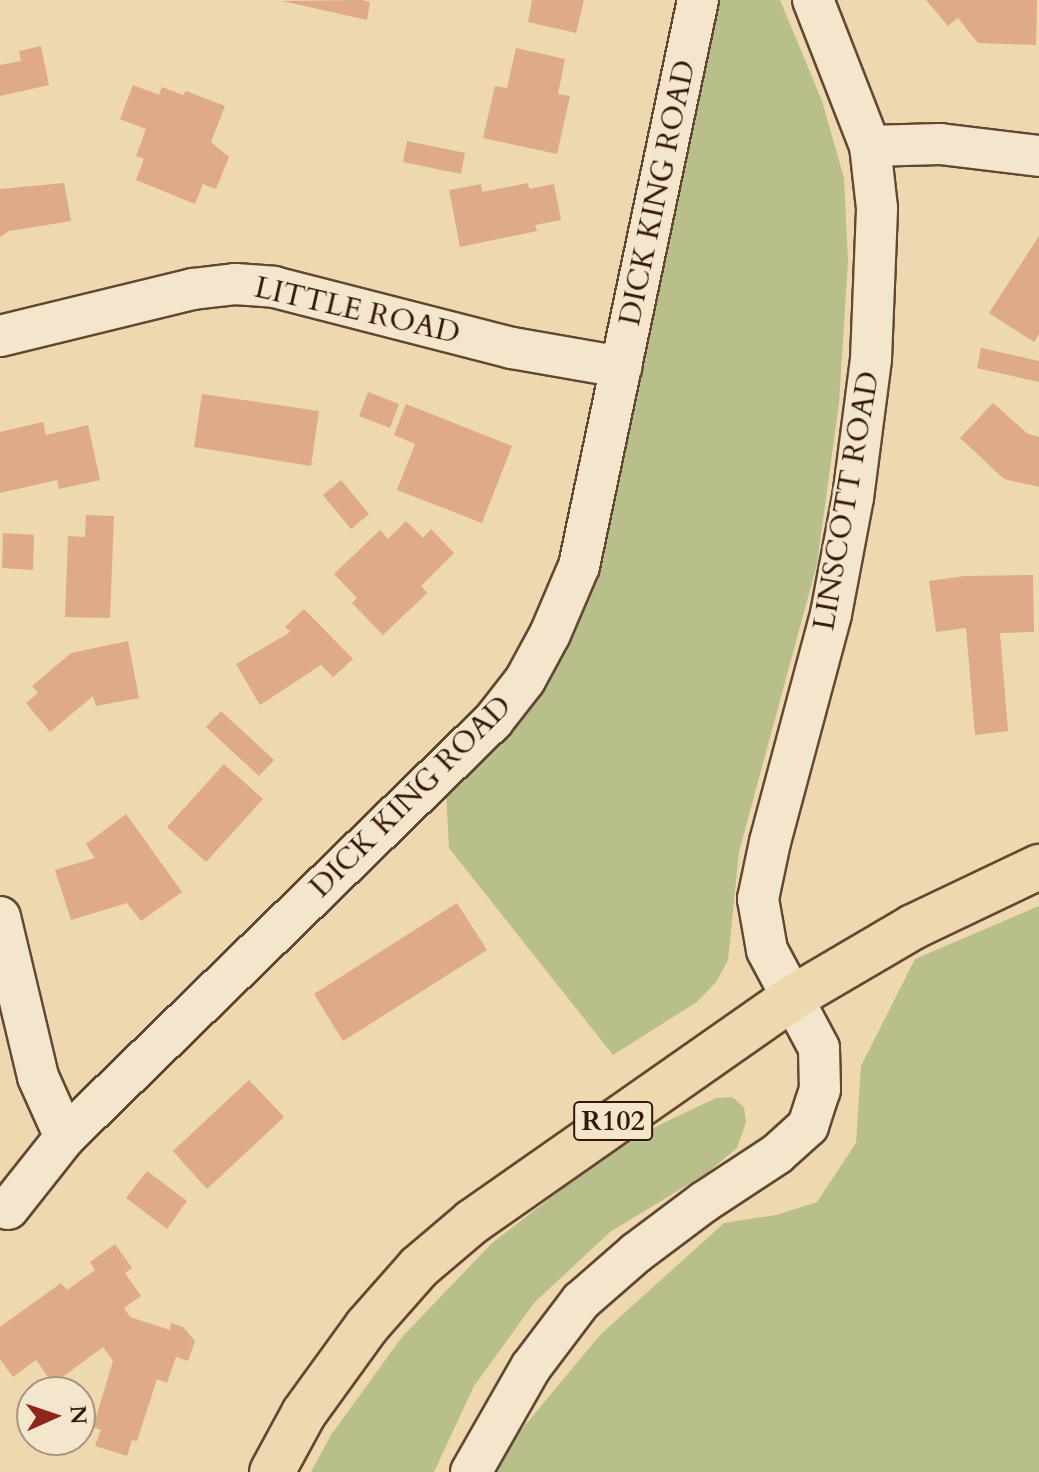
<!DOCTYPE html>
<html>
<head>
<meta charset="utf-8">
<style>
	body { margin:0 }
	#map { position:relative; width:1039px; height:1472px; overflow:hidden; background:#edd8b0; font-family:Cardo,serif }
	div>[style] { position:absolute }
	.green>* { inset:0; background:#b8bf8b }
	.building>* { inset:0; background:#deaa87 }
	.roads { filter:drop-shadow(2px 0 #624832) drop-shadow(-2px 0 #624832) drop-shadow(0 2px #624832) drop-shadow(0 -2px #624832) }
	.street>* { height:40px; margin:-20px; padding:0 20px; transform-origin:20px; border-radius:20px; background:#f3e6cc }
	.primary>* { height:44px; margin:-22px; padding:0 22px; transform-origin:22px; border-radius:22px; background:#edd8b0 }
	span { translate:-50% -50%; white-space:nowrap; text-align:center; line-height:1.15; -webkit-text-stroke:6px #f3e6cc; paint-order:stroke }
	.shield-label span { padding:2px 6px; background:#f3e6cc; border:2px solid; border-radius:6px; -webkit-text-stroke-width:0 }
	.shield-label { font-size:28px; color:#331808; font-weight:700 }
	.street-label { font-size:30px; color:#331808 }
	.north { position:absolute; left:16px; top:1376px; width:80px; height:80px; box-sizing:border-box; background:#f3e6cc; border:2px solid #a6947e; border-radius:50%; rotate:87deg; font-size:22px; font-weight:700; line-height:32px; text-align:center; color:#331808 }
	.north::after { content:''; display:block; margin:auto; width:28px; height:36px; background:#8f2418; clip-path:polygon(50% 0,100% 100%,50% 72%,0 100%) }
</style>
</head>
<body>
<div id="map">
	<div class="green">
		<i style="clip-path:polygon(716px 0,780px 0,822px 101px,844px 178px,848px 261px,839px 403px,817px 564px,739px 852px,728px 960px,716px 982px,697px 1002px,613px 1055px,449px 848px,446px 791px,546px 673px)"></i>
		<i style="clip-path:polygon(1039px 906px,1039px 1472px,493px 1472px,497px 1459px,600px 1335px,724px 1223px,776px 1215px,817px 1202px,856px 1143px,861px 1066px,915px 959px)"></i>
		<i style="clip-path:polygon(732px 1097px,744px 1107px,746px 1122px,737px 1148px,707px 1173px,610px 1232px,534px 1303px,474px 1386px,434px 1472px,311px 1472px,331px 1435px,402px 1337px,492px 1243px,601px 1159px,661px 1124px,716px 1098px)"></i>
	</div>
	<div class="building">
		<i style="clip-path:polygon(362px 0,370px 2px,367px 20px,282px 1px)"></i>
		<i style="clip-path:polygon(532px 0,584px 0,576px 33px,528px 22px)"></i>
		<i style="clip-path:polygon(926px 0,1037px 0,1036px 45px,978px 43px,958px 18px,948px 26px)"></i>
		<i style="clip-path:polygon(41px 46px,49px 85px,0 96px,0 65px,21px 61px,19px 51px)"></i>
		<i style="clip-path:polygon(516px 48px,565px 59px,558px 94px,570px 96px,557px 154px,483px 138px,495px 86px,507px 88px)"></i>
		<i style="clip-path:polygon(133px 85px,159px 95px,162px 87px,183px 95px,186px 91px,225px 106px,211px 142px,229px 157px,216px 189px,203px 184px,195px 204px,136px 180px,144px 159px,136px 156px,146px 129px,120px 119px)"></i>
		<i style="clip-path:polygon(407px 141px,465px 153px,461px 174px,403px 162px)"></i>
		<i style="clip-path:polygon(64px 183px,71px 221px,9px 231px,0 237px,0 189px)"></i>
		<i style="clip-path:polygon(528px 183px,529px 189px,554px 184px,561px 220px,535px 225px,537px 231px,460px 247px,449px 190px,481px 184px,482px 192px)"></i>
		<i style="clip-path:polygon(1039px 236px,1039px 334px,1034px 342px,989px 313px)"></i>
		<i style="clip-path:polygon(981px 348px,1039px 361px,1039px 382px,977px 368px)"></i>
		<i style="clip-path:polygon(368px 392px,399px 404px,390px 428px,359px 416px)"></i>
		<i style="clip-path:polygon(202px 394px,319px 411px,311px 466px,194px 447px)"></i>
		<i style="clip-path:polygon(993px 403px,1028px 434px,1039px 437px,1039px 487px,1004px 479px,960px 438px)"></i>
		<i style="clip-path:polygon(406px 404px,512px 446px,482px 523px,397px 490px,415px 444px,394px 435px)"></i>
		<i style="clip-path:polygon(43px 422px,46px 435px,88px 425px,100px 480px,59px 489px,57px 480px,0 493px,0 432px)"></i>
		<i style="clip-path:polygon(341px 480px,369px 514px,351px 529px,323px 495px)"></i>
		<i style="clip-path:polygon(86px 515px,114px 516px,110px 618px,65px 617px,68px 536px,85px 537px)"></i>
		<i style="clip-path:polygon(406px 521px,423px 538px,431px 529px,454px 553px,421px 586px,427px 593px,383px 635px,352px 603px,357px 598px,334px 574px,380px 530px,388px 539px)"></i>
		<i style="clip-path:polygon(3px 533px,34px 535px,33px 570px,2px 568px)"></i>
		<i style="clip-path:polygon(1033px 575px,1034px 632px,1000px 633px,1008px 731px,975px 735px,966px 628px,936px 632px,929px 581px,965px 576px)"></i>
		<i style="clip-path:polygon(304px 609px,353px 659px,333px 677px,321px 665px,260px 705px,236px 664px,287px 634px,290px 631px,285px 627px)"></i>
		<i style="clip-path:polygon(128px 641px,139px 698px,96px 706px,93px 696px,50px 732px,26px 703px,38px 693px,32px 686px,71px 653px)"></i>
		<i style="clip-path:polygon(221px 711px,274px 760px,259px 776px,206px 727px)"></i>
		<i style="clip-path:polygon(224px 764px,263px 799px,206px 862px,167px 827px)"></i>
		<i style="clip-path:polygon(126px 814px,182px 892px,141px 921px,127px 903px,71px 920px,55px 870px,95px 858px,86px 844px)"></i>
		<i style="clip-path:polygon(457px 903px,487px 950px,343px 1041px,314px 994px)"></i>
		<i style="clip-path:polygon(249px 1080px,284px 1117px,207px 1189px,173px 1151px)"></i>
		<i style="clip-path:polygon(147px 1171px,187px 1201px,167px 1229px,126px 1198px)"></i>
		<i style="clip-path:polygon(115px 1244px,132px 1268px,125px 1273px,141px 1296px,124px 1308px,130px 1317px,170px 1330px,171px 1323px,183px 1327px,195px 1341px,188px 1361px,176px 1357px,167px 1383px,157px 1379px,137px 1441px,132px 1440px,127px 1456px,95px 1446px,101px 1430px,93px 1427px,113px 1361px,103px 1347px,53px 1384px,36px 1360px,13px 1377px,0 1359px,0 1327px,61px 1283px,67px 1290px,95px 1270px,90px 1262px)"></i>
	</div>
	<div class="roads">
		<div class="street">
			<i style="left:870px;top:146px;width:70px;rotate:-1.6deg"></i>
			<i style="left:940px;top:144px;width:100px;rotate:6.9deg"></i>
			<i style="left:0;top:336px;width:199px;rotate:-13.7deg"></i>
			<i style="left:193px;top:289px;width:42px;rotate:-6.8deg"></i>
			<i style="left:235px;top:284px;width:39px;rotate:4deg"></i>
			<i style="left:274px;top:287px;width:246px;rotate:14.4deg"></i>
			<i style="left:512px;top:348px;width:111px;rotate:9.9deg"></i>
			<i style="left:0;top:917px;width:164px;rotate:76.6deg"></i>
			<i style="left:38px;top:1077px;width:66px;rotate:65.8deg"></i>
			<i style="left:8px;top:1209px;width:92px;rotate:-51.6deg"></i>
			<i style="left:65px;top:1137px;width:597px;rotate:-44.19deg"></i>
			<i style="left:493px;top:721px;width:52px;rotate:-52deg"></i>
			<i style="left:525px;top:680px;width:52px;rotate:-61.5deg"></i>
			<i style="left:550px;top:634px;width:74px;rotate:-66.9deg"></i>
			<i style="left:579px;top:566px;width:578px;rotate:-78.13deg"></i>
			<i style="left:471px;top:1472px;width:121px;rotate:-60.3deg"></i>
			<i style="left:531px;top:1367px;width:83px;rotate:-52.9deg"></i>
			<i style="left:581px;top:1301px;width:73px;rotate:-41.1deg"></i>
			<i style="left:636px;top:1253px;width:85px;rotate:-36.9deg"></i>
			<i style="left:704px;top:1202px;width:87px;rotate:-33.3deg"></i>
			<i style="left:777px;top:1154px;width:42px;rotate:-42.1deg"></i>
			<i style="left:808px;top:1126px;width:38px;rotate:-72deg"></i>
			<i style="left:820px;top:1090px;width:42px;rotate:-91.4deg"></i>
			<i style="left:819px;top:1048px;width:111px;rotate:-118deg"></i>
			<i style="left:767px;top:950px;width:52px;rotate:-100deg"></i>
			<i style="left:758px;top:899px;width:58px;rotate:-78.1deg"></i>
			<i style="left:770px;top:842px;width:236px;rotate:-75deg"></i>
			<i style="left:831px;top:614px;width:118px;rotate:-79.3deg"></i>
			<i style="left:853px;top:498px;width:140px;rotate:-82.6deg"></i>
			<i style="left:871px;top:359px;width:151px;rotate:-87.7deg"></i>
			<i style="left:877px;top:208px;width:62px;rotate:-96.4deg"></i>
			<i style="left:870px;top:146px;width:157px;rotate:-111.3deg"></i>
		</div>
		<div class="primary">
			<i style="left:272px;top:1472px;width:67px;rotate:-61.5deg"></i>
			<i style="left:304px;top:1413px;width:107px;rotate:-54.1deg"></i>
			<i style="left:367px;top:1326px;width:79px;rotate:-48.6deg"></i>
			<i style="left:419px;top:1267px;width:70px;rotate:-40.3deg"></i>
			<i style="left:472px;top:1222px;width:391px;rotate:-35deg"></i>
			<i style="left:792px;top:998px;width:140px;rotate:-30.4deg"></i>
			<i style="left:913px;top:927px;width:140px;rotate:-25.5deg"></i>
		</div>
	</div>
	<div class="shield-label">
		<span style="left:613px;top:1121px">R102</span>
	</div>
	<div class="street-label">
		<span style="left:658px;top:193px;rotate:-78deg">DICK KING ROAD</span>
		<span style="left:357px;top:311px;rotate:13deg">LITTLE ROAD</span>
		<span style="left:847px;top:501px;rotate:-80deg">LINSCOTT ROAD</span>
		<span style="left:411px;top:797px;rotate:-45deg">DICK KING ROAD</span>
	</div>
	<div class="north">N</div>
</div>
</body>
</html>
